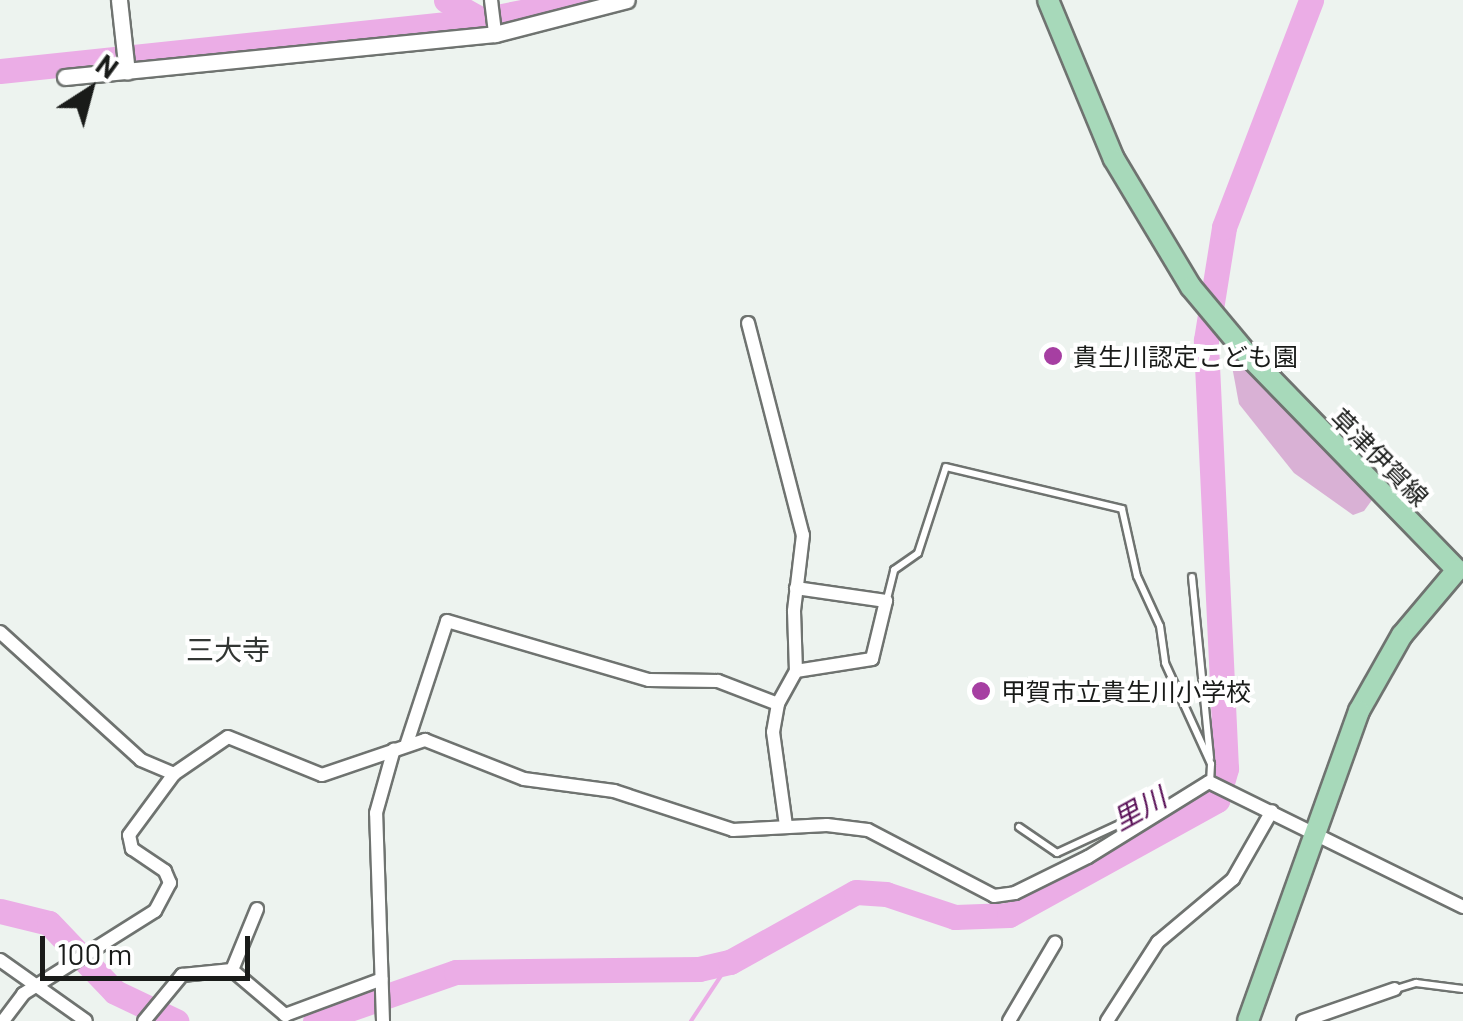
<!DOCTYPE html>
<html>
<head>
<meta charset="utf-8">
<style>
	body { margin:0 }
	#map { position:relative; width:1463px; height:1021px; overflow:hidden; background:#edf3ef; font-family:Barlow,"Noto Sans JP",sans-serif }
	div>[style] { position:absolute }
	.green>* { inset:0; background:#d9b1d5 }
	.stream>* { height:4px; margin:-2px; padding:0 2px; transform-origin:2px; border-radius:2px; background:#ebade6 }
	.river>* { height:25px; margin:-12.5px; padding:0 12.5px; transform-origin:12.5px; border-radius:12.5px; background:#ebade6 }
	.roads { filter:drop-shadow(2px 0 #6f7370) drop-shadow(-2px 0 #6f7370) drop-shadow(0 2px #6f7370) drop-shadow(0 -2px #6f7370) }
	.service>* { height:6px; margin:-3px; padding:0 3px; transform-origin:3px; border-radius:3px; background:#fff }
	.minor>* { height:12px; margin:-6px; padding:0 6px; transform-origin:6px; border-radius:6px; background:#fff }
	.tertiary>* { height:15px; margin:-7.5px; padding:0 7.5px; transform-origin:7.5px; border-radius:7.5px; background:#fff }
	.primary>* { height:20px; margin:-10px; padding:0 10px; transform-origin:10px; border-radius:10px; background:#a7d9ba }
	.dots>* { width:28px; height:28px; translate:-50% -50%; box-sizing:border-box; border:5px solid #fff; border-radius:50% }
	span { translate:-50% -50%; white-space:nowrap; text-align:center; line-height:1.15; -webkit-text-stroke:8px #fff; paint-order:stroke }
	.poi-label { font-size:25px; color:#191b19 }
	.left { translate:0 -50%; text-align:left }
	.street-label { font-size:25px; color:#191b19 }
	.neighbourhood-label { font-size:28px; color:#323633 }
	.water-label { font-size:28px; color:#580f56; font-style:italic }
	.north { position:absolute; left:40px; top:40px; width:100px; height:100px; -webkit-text-stroke:8px #fff; paint-order:stroke; rotate:36deg; font-size:28px; font-weight:700; line-height:40px; text-align:center; color:#191b19 }
	.north::after { content:''; display:block; margin:auto; width:35px; height:45px; background:#191b19; clip-path:polygon(50% 0,100% 100%,50% 72%,0 100%) }
	.scale { position:absolute; left:40px; top:936px; width:210px; height:45px; box-sizing:border-box; border:5px solid #191b19; border-top:0; padding-left:12px; font-size:30px; line-height:35px; white-space:nowrap; color:#191b19; -webkit-text-stroke:8px #fff; paint-order:stroke }
</style>
</head>
<body>
<div id="map">
	<div class="green">
		<i style="clip-path:polygon(1229px 350px,1372px 500px,1364px 511px,1353px 515px,1294px 473px,1239px 404px)"></i>
	</div>
	<div class="stream">
		<i style="left:691px;top:1021px;width:71px;rotate:-56.5deg"></i>
	</div>
	<div class="river">
		<i style="left:446px;top:0;width:41px;rotate:29.1deg"></i>
		<i style="left:482px;top:20px;width:101px;rotate:-11.4deg"></i>
		<i style="left:0;top:71px;width:485px;rotate:-6deg"></i>
		<i style="left:0;top:911px;width:50px;rotate:13.8deg"></i>
		<i style="left:49px;top:923px;width:95px;rotate:46.3deg"></i>
		<i style="left:115px;top:992px;width:68px;rotate:25.4deg"></i>
		<i style="left:315px;top:1021px;width:149px;rotate:-19.2deg"></i>
		<i style="left:456px;top:972px;width:243px;rotate:-0.7deg"></i>
		<i style="left:699px;top:969px;width:32px;rotate:-13deg"></i>
		<i style="left:730px;top:962px;width:144px;rotate:-29.1deg"></i>
		<i style="left:856px;top:892px;width:30px;rotate:4deg"></i>
		<i style="left:886px;top:894px;width:73px;rotate:18.4deg"></i>
		<i style="left:955px;top:917px;width:54px;rotate:-2.1deg"></i>
		<i style="left:1009px;top:915px;width:238px;rotate:-28.9deg"></i>
		<i style="left:1217px;top:800px;width:33px;rotate:-74deg"></i>
		<i style="left:1226px;top:768px;width:428px;rotate:-92.7deg"></i>
		<i style="left:1206px;top:340px;width:114px;rotate:-80.9deg"></i>
		<i style="left:1224px;top:227px;width:243px;rotate:-69deg"></i>
	</div>
	<div class="roads">
		<div class="service">
			<i style="left:1192px;top:577px;width:182px;rotate:84.3deg"></i>
			<i style="left:887px;top:599px;width:30px;rotate:-76deg"></i>
			<i style="left:894px;top:570px;width:29px;rotate:-35deg"></i>
			<i style="left:918px;top:553px;width:90px;rotate:-72deg"></i>
			<i style="left:946px;top:467px;width:181px;rotate:13.4deg"></i>
			<i style="left:1122px;top:509px;width:69px;rotate:77.4deg"></i>
			<i style="left:1137px;top:576px;width:55px;rotate:65.3deg"></i>
			<i style="left:1160px;top:626px;width:37px;rotate:82deg"></i>
			<i style="left:1165px;top:663px;width:111px;rotate:65.5deg"></i>
			<i style="left:1211px;top:764px;width:17px;rotate:93deg"></i>
			<i style="left:1019px;top:827px;width:46px;rotate:34.4deg"></i>
			<i style="left:1057px;top:853px;width:119px;rotate:-24.8deg"></i>
			<i style="left:1396px;top:989px;width:21px;rotate:-17deg"></i>
			<i style="left:1416px;top:983px;width:47px;rotate:7.3deg"></i>
		</div>
		<div class="minor">
			<i style="left:491px;top:0;width:34px;rotate:83deg"></i>
			<i style="left:748px;top:323px;width:219px;rotate:75.5deg"></i>
			<i style="left:803px;top:535px;width:77px;rotate:96.8deg"></i>
			<i style="left:794px;top:611px;width:60px;rotate:88.1deg"></i>
			<i style="left:796px;top:671px;width:38px;rotate:119deg"></i>
			<i style="left:778px;top:704px;width:28px;rotate:100deg"></i>
			<i style="left:773px;top:732px;width:95px;rotate:82.1deg"></i>
			<i style="left:0;top:632px;width:190px;rotate:42.2deg"></i>
			<i style="left:141px;top:760px;width:36px;rotate:23deg"></i>
			<i style="left:796px;top:671px;width:77px;rotate:-9deg"></i>
			<i style="left:872px;top:659px;width:60px;rotate:-76.4deg"></i>
			<i style="left:886px;top:601px;width:91px;rotate:-171.8deg"></i>
			<i style="left:407px;top:743px;width:128px;rotate:-71.8deg"></i>
			<i style="left:447px;top:621px;width:210px;rotate:16.3deg"></i>
			<i style="left:649px;top:680px;width:69px;rotate:0.8deg"></i>
			<i style="left:718px;top:681px;width:64px;rotate:21deg"></i>
			<i style="left:0;top:960px;width:105px;rotate:35.3deg"></i>
			<i style="left:232px;top:970px;width:66px;rotate:-67.7deg"></i>
			<i style="left:3px;top:1021px;width:34px;rotate:-53deg"></i>
			<i style="left:23px;top:994px;width:156px;rotate:-32.2deg"></i>
			<i style="left:155px;top:911px;width:32px;rotate:-62deg"></i>
			<i style="left:170px;top:883px;width:13px;rotate:-113deg"></i>
			<i style="left:165px;top:871px;width:40px;rotate:-146deg"></i>
			<i style="left:132px;top:849px;width:14px;rotate:-102deg"></i>
			<i style="left:129px;top:835px;width:76px;rotate:-53.6deg"></i>
			<i style="left:174px;top:774px;width:65px;rotate:-34.4deg"></i>
			<i style="left:228px;top:737px;width:101px;rotate:22deg"></i>
			<i style="left:322px;top:775px;width:109px;rotate:-18.8deg"></i>
			<i style="left:425px;top:740px;width:106px;rotate:21.5deg"></i>
			<i style="left:524px;top:779px;width:91px;rotate:7.6deg"></i>
			<i style="left:614px;top:791px;width:125px;rotate:18.1deg"></i>
			<i style="left:733px;top:830px;width:94px;rotate:-3deg"></i>
			<i style="left:827px;top:825px;width:41px;rotate:7deg"></i>
			<i style="left:868px;top:830px;width:142px;rotate:27.6deg"></i>
			<i style="left:994px;top:896px;width:21px;rotate:-8deg"></i>
			<i style="left:1015px;top:893px;width:81px;rotate:-26.3deg"></i>
			<i style="left:1088px;top:857px;width:142px;rotate:-31.8deg"></i>
			<i style="left:1209px;top:782px;width:283px;rotate:26.2deg"></i>
			<i style="left:144px;top:1021px;width:60px;rotate:-50.4deg"></i>
			<i style="left:182px;top:975px;width:50px;rotate:-5.7deg"></i>
			<i style="left:232px;top:970px;width:70px;rotate:40.3deg"></i>
			<i style="left:285px;top:1015px;width:103px;rotate:-20.4deg"></i>
			<i style="left:383px;top:1021px;width:208px;rotate:-91.9deg"></i>
			<i style="left:376px;top:813px;width:66px;rotate:-74.3deg"></i>
			<i style="left:1009px;top:1021px;width:91px;rotate:-59.5deg"></i>
			<i style="left:1107px;top:1021px;width:94px;rotate:-57.2deg"></i>
			<i style="left:1158px;top:942px;width:98px;rotate:-40deg"></i>
			<i style="left:1233px;top:879px;width:78px;rotate:-60.2deg"></i>
			<i style="left:1303px;top:1021px;width:97px;rotate:-19.2deg"></i>
		</div>
		<div class="tertiary">
			<i style="left:119px;top:0;width:72px;rotate:83.7deg"></i>
			<i style="left:65px;top:77px;width:432px;rotate:-5.7deg"></i>
			<i style="left:495px;top:34px;width:136px;rotate:-14.4deg"></i>
		</div>
		<div class="primary">
			<i style="left:1048px;top:0;width:172px;rotate:67.5deg"></i>
			<i style="left:1114px;top:159px;width:149px;rotate:59deg"></i>
			<i style="left:1191px;top:287px;width:87px;rotate:50.1deg"></i>
			<i style="left:1247px;top:354px;width:301px;rotate:45.8deg"></i>
			<i style="left:1457px;top:570px;width:85px;rotate:130.2deg"></i>
			<i style="left:1402px;top:635px;width:87px;rotate:119.5deg"></i>
			<i style="left:1359px;top:711px;width:329px;rotate:109.7deg"></i>
		</div>
	</div>
	<div class="dots">
		<i style="left:1053px;top:356px;background:#a63fa2"></i>
		<i style="left:981px;top:691px;background:#a63fa2"></i>
	</div>
	<div class="poi-label">
		<span class="left" style="left:1073px;top:356px">貴生川認定こども園</span>
		<span class="left" style="left:1001px;top:691px">甲賀市立貴生川小学校</span>
	</div>
	<div class="street-label">
		<span style="left:1380px;top:457px;rotate:45deg">草津伊賀線</span>
	</div>
	<div class="neighbourhood-label">
		<span style="left:228px;top:649px">三大寺</span>
	</div>
	<div class="water-label">
		<span style="left:1139px;top:808px;rotate:-29deg">里川</span>
	</div>
	<div class="north">N</div>
	<div class="scale">100 m</div>
</div>
</body>
</html>
